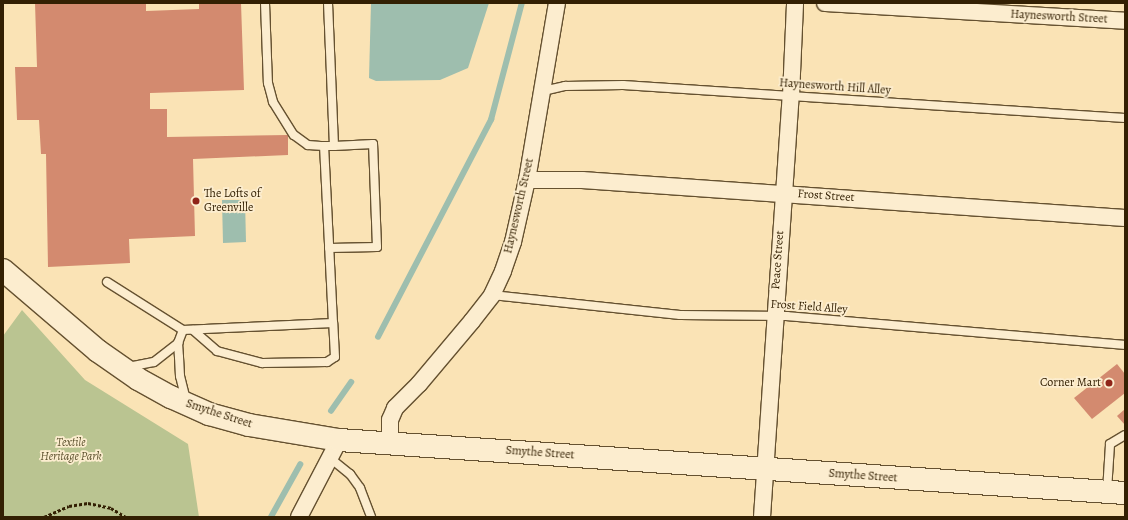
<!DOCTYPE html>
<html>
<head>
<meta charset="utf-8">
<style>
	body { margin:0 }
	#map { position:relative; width:1128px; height:520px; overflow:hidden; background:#fae3b5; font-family:Alegreya,serif }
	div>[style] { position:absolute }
	.green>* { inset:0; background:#bac491 }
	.water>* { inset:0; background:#9ebeae }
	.stream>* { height:5.5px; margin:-2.75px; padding:0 2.75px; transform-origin:2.75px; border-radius:2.75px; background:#9ebeae }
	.building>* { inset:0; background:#d38a6f }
	.path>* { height:2.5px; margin-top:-1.25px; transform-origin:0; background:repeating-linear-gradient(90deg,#332003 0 3px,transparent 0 5px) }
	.roads { filter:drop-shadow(1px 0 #655130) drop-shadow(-1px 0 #655130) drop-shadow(0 1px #655130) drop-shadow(0 -1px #655130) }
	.lane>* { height:8px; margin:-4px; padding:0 4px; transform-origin:4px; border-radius:4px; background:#fcedcf }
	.street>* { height:16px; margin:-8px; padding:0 8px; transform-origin:8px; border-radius:8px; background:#fcedcf }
	.secondary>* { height:22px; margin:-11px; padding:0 11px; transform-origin:11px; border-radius:11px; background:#fcedcf }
	.dots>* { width:11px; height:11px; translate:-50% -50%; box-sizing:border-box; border:2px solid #fcedcf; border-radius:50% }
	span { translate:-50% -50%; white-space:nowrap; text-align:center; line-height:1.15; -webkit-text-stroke:3.5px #fcedcf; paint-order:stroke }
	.street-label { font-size:12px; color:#332003 }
	.poi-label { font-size:12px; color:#332003 }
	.left { translate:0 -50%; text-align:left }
	.right { translate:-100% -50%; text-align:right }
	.park-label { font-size:12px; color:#5c512e; font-style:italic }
	.frame { position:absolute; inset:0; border:4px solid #332003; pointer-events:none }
</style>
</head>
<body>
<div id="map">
	<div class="green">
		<i style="clip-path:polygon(22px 310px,85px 380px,188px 444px,199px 517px,3px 517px,3px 336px)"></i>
	</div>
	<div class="water">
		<i style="clip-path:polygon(371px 3px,489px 3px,468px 68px,440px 80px,376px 81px,369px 78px)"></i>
		<i style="clip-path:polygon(222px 200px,245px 200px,246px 242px,223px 243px)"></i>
	</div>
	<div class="stream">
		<i style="left:378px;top:337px;width:245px;rotate:-62.5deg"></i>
		<i style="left:491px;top:120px;width:121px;rotate:-75.2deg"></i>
		<i style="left:331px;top:411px;width:35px;rotate:-55deg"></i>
		<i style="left:271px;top:517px;width:60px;rotate:-60.9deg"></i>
	</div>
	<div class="building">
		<i style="clip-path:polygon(35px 3px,146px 3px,146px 11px,199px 9px,199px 3px,241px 3px,244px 90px,150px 93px,150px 109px,167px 109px,167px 137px,288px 135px,288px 155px,193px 159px,195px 236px,129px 239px,130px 263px,48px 267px,46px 154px,41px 154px,39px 120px,17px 120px,15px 67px,37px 67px)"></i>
		<i style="clip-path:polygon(1117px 364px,1125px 374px,1125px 393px,1092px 419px,1074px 398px)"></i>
		<i style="clip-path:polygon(1125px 409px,1125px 425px,1117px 416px)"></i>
	</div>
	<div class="path">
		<i style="left:44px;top:517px;width:27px;rotate:-24deg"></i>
		<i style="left:69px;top:506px;width:19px;rotate:-9deg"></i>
		<i style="left:88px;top:503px;width:24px;rotate:12deg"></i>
		<i style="left:111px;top:508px;width:17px;rotate:31deg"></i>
	</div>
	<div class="roads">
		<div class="lane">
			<i style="left:265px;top:3px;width:80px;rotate:87.9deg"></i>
			<i style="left:268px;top:83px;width:20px;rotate:75deg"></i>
			<i style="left:273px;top:102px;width:39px;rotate:58deg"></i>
			<i style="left:294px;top:135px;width:17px;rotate:36deg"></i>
			<i style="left:308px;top:145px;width:16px;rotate:4deg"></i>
			<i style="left:543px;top:91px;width:23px;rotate:-13deg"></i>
			<i style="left:565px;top:86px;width:58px;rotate:-1deg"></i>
			<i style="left:623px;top:85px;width:503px;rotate:3.76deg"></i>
			<i style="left:329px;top:248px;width:48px;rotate:-1.2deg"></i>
			<i style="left:377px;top:247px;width:103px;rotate:-92.2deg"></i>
			<i style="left:373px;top:144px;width:39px;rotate:177deg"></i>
			<i style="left:107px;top:282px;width:90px;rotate:32.3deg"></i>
			<i style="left:183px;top:330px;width:150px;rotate:-2.7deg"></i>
			<i style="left:333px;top:323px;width:177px;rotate:-92.9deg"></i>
			<i style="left:324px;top:146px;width:10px"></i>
			<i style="left:334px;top:146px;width:143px;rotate:-92.4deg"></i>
			<i style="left:492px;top:295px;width:189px;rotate:6.1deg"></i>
			<i style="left:680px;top:315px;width:107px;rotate:0.5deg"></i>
			<i style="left:787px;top:316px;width:339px;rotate:4.9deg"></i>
			<i style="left:183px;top:330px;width:14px;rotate:111deg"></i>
			<i style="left:178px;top:343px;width:14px;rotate:86deg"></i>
			<i style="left:179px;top:357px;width:19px;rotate:87deg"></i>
			<i style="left:180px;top:376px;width:25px;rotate:76deg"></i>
			<i style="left:193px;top:330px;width:32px;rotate:41deg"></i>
			<i style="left:217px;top:351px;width:47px;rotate:14.9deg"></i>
			<i style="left:262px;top:363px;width:65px;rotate:-0.9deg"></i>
			<i style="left:327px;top:362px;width:9px;rotate:-32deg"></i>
			<i style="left:335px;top:357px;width:34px;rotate:-93deg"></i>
			<i style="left:128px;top:367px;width:26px;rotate:-11deg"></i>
			<i style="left:154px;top:362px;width:31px;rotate:-38deg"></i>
			<i style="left:330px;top:458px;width:26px;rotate:39deg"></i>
			<i style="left:350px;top:474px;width:17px;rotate:54deg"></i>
			<i style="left:360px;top:488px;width:31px;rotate:69deg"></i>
			<i style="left:1107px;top:491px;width:47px;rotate:-86.3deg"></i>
			<i style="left:1110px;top:444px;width:17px;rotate:-31deg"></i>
		</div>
		<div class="street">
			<i style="left:825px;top:3px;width:301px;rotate:3.4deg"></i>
			<i style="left:527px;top:180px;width:55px"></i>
			<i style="left:582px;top:180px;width:544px;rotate:4deg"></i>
			<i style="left:390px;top:442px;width:22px;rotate:-90deg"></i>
			<i style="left:390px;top:420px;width:13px;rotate:-67deg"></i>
			<i style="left:395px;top:408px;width:34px;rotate:-45deg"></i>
			<i style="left:419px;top:384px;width:82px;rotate:-49.9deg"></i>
			<i style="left:472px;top:321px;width:33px;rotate:-52deg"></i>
			<i style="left:492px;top:295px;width:26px;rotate:-65deg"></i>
			<i style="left:503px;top:271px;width:31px;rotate:-71deg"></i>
			<i style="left:513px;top:242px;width:64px;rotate:-77.3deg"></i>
			<i style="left:527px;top:180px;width:180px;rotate:-80.4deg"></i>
			<i style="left:299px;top:517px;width:87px;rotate:-62.5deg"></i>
			<i style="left:762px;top:517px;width:422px;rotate:-86.1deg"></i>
			<i style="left:791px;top:96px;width:93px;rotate:-87.5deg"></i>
		</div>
		<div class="secondary">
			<i style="left:3px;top:270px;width:125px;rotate:40.5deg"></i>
			<i style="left:98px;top:351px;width:49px;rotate:35deg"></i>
			<i style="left:138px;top:379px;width:38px;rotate:29deg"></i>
			<i style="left:171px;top:397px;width:42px;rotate:24.1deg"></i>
			<i style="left:209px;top:414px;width:41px;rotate:15.4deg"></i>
			<i style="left:249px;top:425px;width:91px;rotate:9.5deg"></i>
			<i style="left:339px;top:440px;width:788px;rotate:3.86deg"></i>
		</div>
	</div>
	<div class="dots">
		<i style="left:196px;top:201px;background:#8f2418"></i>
		<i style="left:1109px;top:383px;background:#8f2418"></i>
	</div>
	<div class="street-label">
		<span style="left:1059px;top:17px;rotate:3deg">Haynesworth Street</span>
		<span style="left:835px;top:87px;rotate:4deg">Haynesworth Hill Alley</span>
		<span style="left:826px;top:196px;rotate:4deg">Frost Street</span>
		<span style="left:519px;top:206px;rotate:-77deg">Haynesworth Street</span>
		<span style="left:778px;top:260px;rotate:-86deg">Peace Street</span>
		<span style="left:809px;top:307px;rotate:4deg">Frost Field Alley</span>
		<span style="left:219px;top:414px;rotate:18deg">Smythe Street</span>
		<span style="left:540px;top:453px;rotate:4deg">Smythe Street</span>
		<span style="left:863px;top:476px;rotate:4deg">Smythe Street</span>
	</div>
	<div class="poi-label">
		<span class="left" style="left:204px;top:201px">The Lofts of<br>Greenville</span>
		<span class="right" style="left:1101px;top:383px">Corner Mart</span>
	</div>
	<div class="park-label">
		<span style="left:71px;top:450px">Textile<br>Heritage Park</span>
	</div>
	<div class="frame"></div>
</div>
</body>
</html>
